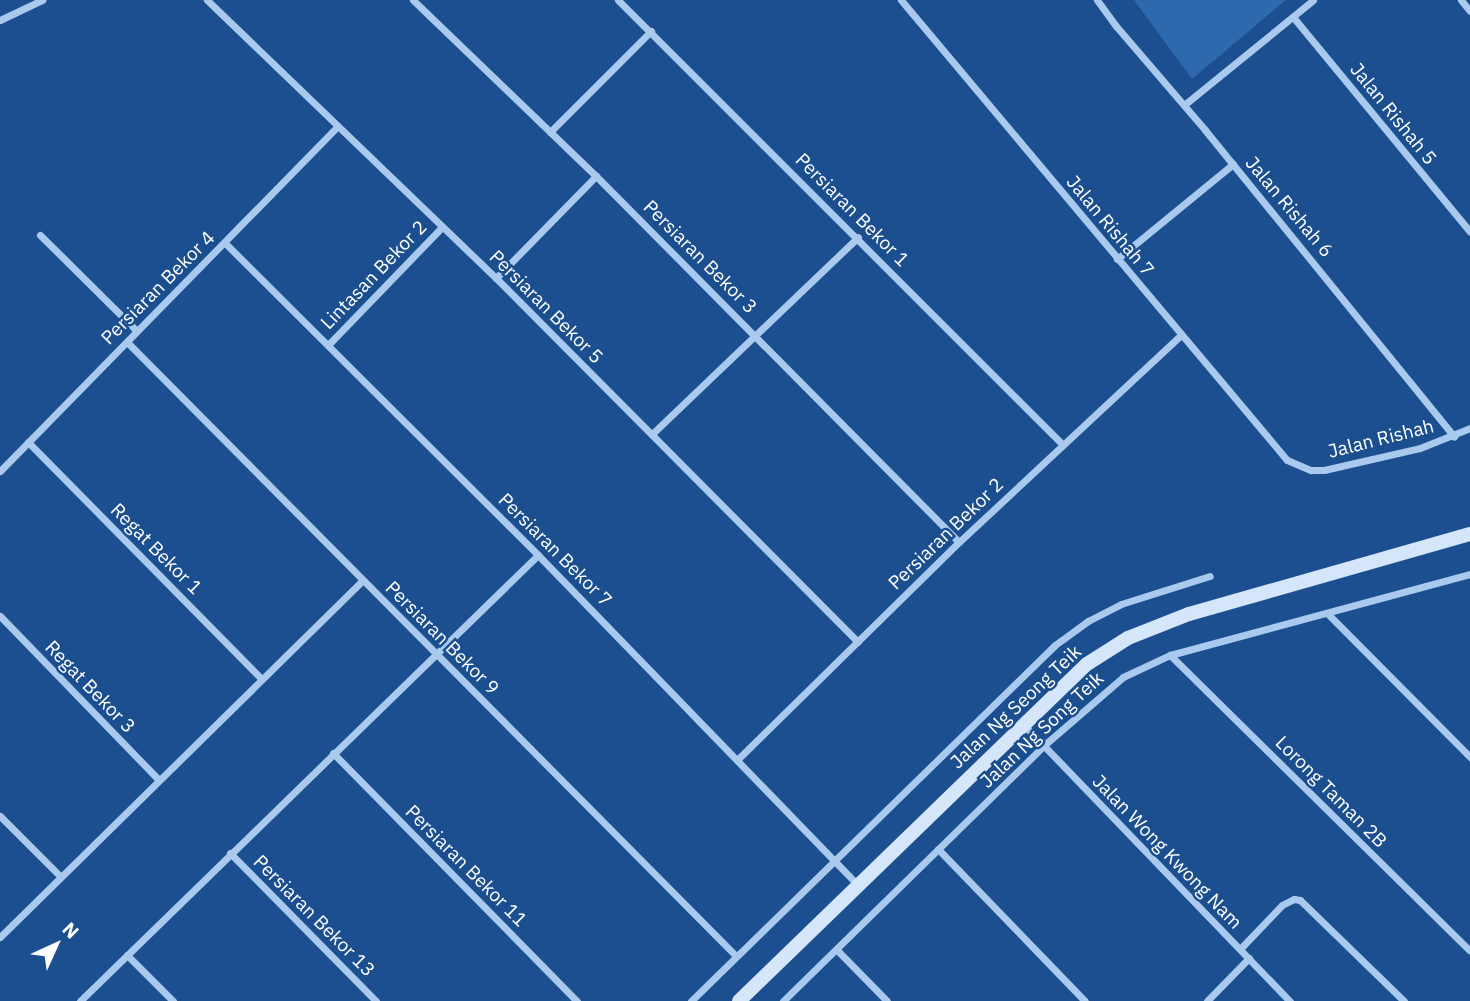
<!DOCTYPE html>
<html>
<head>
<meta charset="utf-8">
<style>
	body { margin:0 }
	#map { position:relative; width:1470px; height:1001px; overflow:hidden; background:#1b4f8f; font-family:"IBM Plex Sans",sans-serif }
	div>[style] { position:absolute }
	.green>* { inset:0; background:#2e69ad }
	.minor>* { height:7px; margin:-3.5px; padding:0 3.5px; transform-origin:3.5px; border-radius:3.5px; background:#a9c9ee }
	.secondary>* { height:14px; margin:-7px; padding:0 7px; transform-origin:7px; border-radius:7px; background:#d6e6fa }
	span { translate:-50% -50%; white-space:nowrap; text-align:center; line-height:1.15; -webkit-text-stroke:5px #1b4f8f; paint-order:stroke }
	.street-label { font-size:19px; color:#fff }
	.north { position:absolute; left:21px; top:910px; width:70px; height:70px; -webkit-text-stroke:5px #1b4f8f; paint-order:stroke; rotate:45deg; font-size:19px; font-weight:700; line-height:28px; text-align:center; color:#fff }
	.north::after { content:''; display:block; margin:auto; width:24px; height:32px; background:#fff; clip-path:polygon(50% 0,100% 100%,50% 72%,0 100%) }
</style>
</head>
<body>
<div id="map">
	<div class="green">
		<i style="clip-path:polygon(1134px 0,1286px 0,1192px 79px)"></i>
	</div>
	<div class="minor">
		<i style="left:207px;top:0;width:401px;rotate:43.9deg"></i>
		<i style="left:496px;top:278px;width:513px;rotate:45.16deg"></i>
		<i style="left:413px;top:0;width:254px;rotate:43.9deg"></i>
		<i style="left:596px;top:176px;width:515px;rotate:45.24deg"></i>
		<i style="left:618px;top:0;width:628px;rotate:45deg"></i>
		<i style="left:901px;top:0;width:600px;rotate:50deg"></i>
		<i style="left:1287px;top:460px;width:26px;rotate:23deg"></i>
		<i style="left:1311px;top:470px;width:13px"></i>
		<i style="left:1324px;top:470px;width:98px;rotate:-12.9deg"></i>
		<i style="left:1420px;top:448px;width:54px;rotate:-21.8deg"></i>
		<i style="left:1097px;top:0;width:32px;rotate:54deg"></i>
		<i style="left:1116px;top:26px;width:137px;rotate:49.4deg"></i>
		<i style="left:1205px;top:130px;width:395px;rotate:50.9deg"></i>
		<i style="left:1461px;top:0;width:14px;rotate:51deg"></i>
		<i style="left:1293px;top:17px;width:278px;rotate:50.5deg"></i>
		<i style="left:0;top:20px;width:47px;rotate:-25.5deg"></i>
		<i style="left:1184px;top:105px;width:166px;rotate:-39.1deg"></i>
		<i style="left:550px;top:132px;width:143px;rotate:-45deg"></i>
		<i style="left:40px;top:235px;width:136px;rotate:44.7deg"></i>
		<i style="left:225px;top:243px;width:442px;rotate:44.9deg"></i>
		<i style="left:538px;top:555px;width:458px;rotate:45.9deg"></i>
		<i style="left:1117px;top:259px;width:150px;rotate:-39.3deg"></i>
		<i style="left:496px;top:278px;width:143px;rotate:-45.6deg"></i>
		<i style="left:127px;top:342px;width:865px;rotate:45.23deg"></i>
		<i style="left:329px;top:344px;width:163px;rotate:-46deg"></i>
		<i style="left:652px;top:434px;width:285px;rotate:-43.7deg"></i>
		<i style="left:28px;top:442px;width:333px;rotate:45.4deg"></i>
		<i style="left:0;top:471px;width:482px;rotate:-45.6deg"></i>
		<i style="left:1328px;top:614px;width:202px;rotate:45.2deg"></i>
		<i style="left:0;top:616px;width:227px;rotate:45.9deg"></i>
		<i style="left:1170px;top:655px;width:421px;rotate:44.6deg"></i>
		<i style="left:1023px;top:724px;width:385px;rotate:46.1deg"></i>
		<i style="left:333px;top:753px;width:348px;rotate:45.5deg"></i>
		<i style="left:738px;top:759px;width:310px;rotate:-44.5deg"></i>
		<i style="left:959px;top:542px;width:304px;rotate:-43deg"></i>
		<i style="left:0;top:816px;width:85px;rotate:45deg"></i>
		<i style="left:938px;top:849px;width:211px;rotate:46deg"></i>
		<i style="left:230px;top:853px;width:208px;rotate:45.4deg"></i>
		<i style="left:0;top:937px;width:508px;rotate:-44.52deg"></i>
		<i style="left:1240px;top:949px;width:61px;rotate:-46.3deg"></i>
		<i style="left:1282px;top:905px;width:13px;rotate:-27deg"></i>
		<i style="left:1294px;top:899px;width:6px;rotate:9deg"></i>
		<i style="left:1300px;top:900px;width:145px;rotate:44.2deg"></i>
		<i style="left:837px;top:950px;width:71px;rotate:45.6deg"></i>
		<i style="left:127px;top:955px;width:65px;rotate:45deg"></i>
		<i style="left:80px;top:1001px;width:639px;rotate:-44.24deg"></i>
		<i style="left:691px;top:1001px;width:509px;rotate:-44.36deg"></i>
		<i style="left:1055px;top:645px;width:41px;rotate:-36deg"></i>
		<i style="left:1088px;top:621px;width:37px;rotate:-27deg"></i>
		<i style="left:1121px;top:604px;width:93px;rotate:-17.5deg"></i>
		<i style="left:783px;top:1001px;width:363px;rotate:-44.4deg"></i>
		<i style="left:1042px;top:747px;width:107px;rotate:-40.8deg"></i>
		<i style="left:1123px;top:677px;width:52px;rotate:-25.1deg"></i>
		<i style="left:1170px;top:655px;width:311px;rotate:-15.1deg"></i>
		<i style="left:1207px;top:1001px;width:60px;rotate:-45.7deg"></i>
	</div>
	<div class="secondary">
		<i style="left:739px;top:1001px;width:484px;rotate:-44.1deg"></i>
		<i style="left:1087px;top:664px;width:49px;rotate:-32.4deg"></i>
		<i style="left:1128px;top:638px;width:66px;rotate:-21.5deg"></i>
		<i style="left:1189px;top:614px;width:292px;rotate:-15.9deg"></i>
	</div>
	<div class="street-label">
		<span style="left:1393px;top:114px;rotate:51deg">Jalan Rishah 5</span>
		<span style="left:1289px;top:207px;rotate:50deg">Jalan Rishah 6</span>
		<span style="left:852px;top:210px;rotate:45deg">Persiaran Bekor 1</span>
		<span style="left:1110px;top:226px;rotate:50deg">Jalan Rishah 7</span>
		<span style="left:700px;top:257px;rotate:45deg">Persiaran Bekor 3</span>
		<span style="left:374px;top:275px;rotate:-46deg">Lintasan Bekor 2</span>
		<span style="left:158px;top:288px;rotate:-45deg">Persiaran Bekor 4</span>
		<span style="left:546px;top:307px;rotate:45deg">Persiaran Bekor 5</span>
		<span style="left:1381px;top:439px;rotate:-14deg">Jalan Rishah</span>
		<span style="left:946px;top:534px;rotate:-44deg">Persiaran Bekor 2</span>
		<span style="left:156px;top:549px;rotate:45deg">Regat Bekor 1</span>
		<span style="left:555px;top:550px;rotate:45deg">Persiaran Bekor 7</span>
		<span style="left:442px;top:638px;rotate:45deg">Persiaran Bekor 9</span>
		<span style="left:90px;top:687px;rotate:46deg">Regat Bekor 3</span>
		<span style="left:1016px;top:707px;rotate:-43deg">Jalan Ng Seong Teik</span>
		<span style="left:1042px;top:730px;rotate:-43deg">Jalan Ng Song Teik</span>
		<span style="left:1331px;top:792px;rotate:45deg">Lorong Taman 2B</span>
		<span style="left:1167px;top:852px;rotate:46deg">Jalan Wong Kwong Nam</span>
		<span style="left:466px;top:866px;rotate:45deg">Persiaran Bekor 11</span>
		<span style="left:314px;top:916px;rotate:45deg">Persiaran Bekor 13</span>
	</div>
	<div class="north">N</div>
</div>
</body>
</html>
